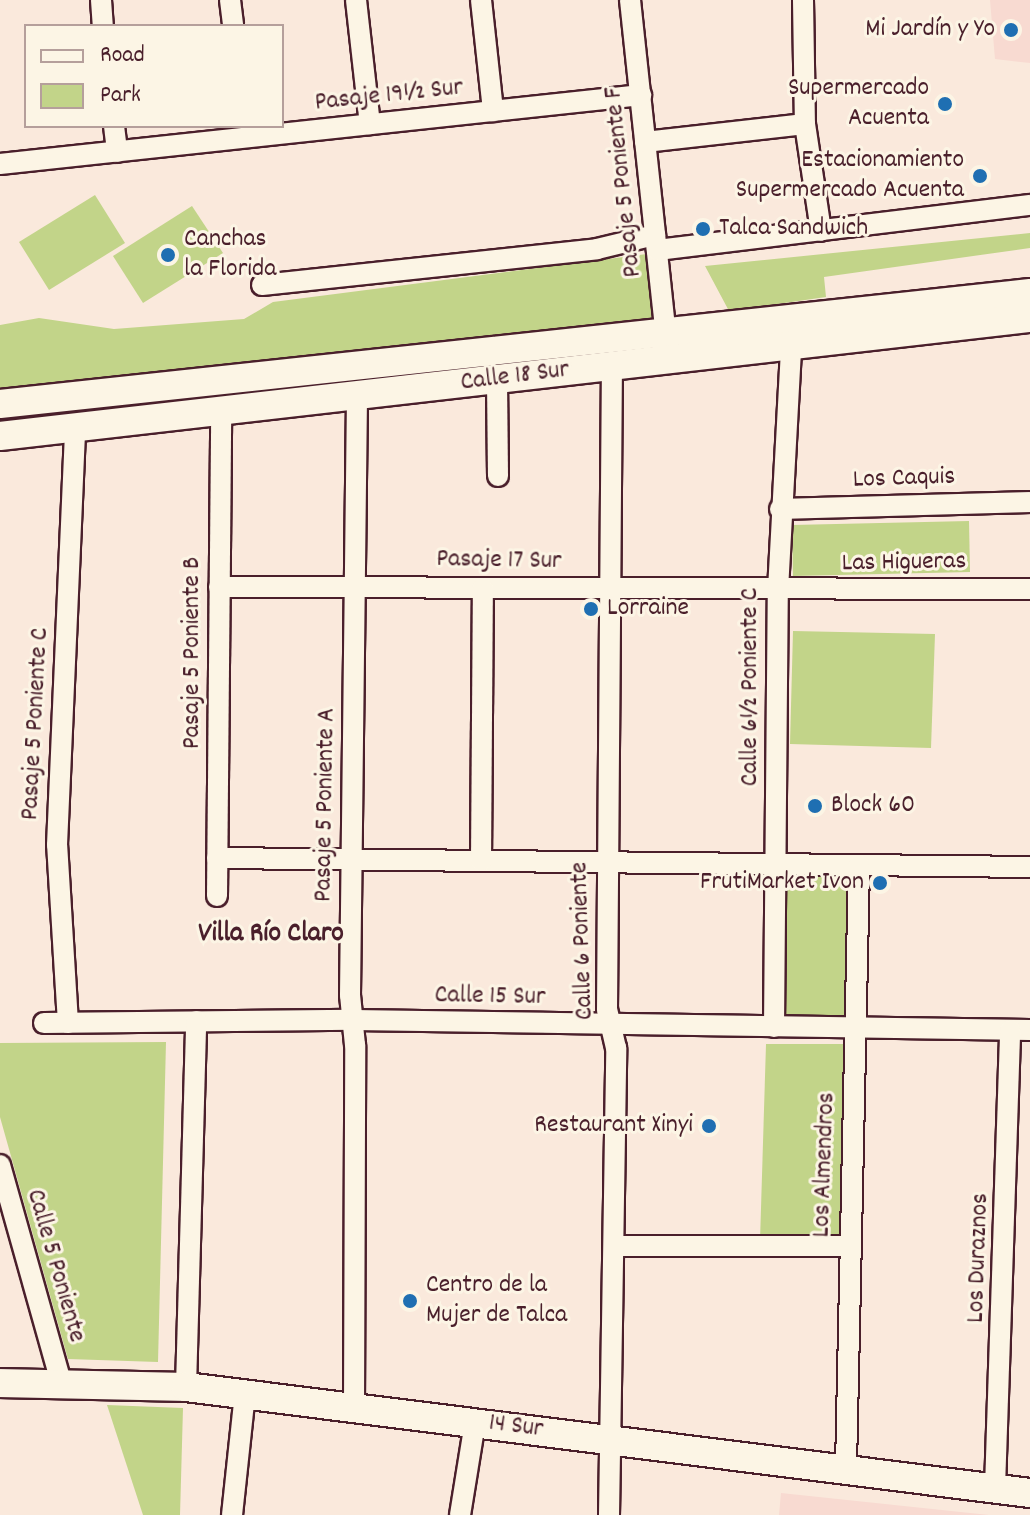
<!DOCTYPE html>
<html>
<head>
<meta charset="utf-8">
<style>
	body { margin:0 }
	#map { position:relative; width:1030px; height:1515px; overflow:hidden; background:#fae9dc; font-family:Dekko,sans-serif }
	div>[style] { position:absolute }
	.built>* { inset:0; background:#f8dad1 }
	.green>* { inset:0; background:#c2d489 }
	.roads { filter:drop-shadow(2px 0 #4a1f2b) drop-shadow(-2px 0 #4a1f2b) drop-shadow(0 2px #4a1f2b) drop-shadow(0 -2px #4a1f2b) }
	.street>* { height:20px; margin:-10px; padding:0 10px; transform-origin:10px; border-radius:10px; background:#fcf5e5 }
	.secondary>* { height:28px; margin:-14px; padding:0 14px; transform-origin:14px; border-radius:14px; background:#fcf5e5 }
	.dots>* { width:22px; height:22px; translate:-50% -50%; box-sizing:border-box; border:4px solid #fcf5e5; border-radius:50% }
	span { translate:-50% -50%; white-space:nowrap; text-align:center; line-height:1.15; -webkit-text-stroke:6px #fcf5e5; paint-order:stroke }
	.poi-label { font-size:26px; color:#4a1f2b }
	.right { translate:-100% -50%; text-align:right }
	.left { translate:0 -50%; text-align:left }
	.street-label { font-size:26px; color:#4a1f2b }
	.neighbourhood-label { font-size:28px; color:#4a1f2b; font-weight:700 }
	.legend { position:absolute; left:24px; top:24px; width:260px; height:104px; box-sizing:border-box; background:#fcf5e5; border:2px solid #b59f9b; margin:0; padding:10px 14px; list-style:none; font-size:24px; color:#4a1f2b }
	.legend li { display:flex; align-items:center; gap:16px; height:40px }
	.legend b { width:40px; border:2px solid #b59f9b }
</style>
</head>
<body>
<div id="map">
	<div class="built">
		<i style="clip-path:polygon(990px 0,1030px 0,1030px 63px,995px 59px)"></i>
		<i style="clip-path:polygon(781px 1493px,989px 1515px,779px 1515px)"></i>
	</div>
	<div class="green">
		<i style="clip-path:polygon(95px 195px,125px 243px,49px 290px,19px 242px)"></i>
		<i style="clip-path:polygon(192px 206px,223px 253px,143px 303px,113px 256px)"></i>
		<i style="clip-path:polygon(1030px 233px,1030px 248px,824px 277px,826px 297px,729px 311px,705px 266px)"></i>
		<i style="clip-path:polygon(647px 254px,654px 323px,0 393px,0 325px,39px 318px,114px 329px,244px 319px,273px 302px)"></i>
		<i style="clip-path:polygon(969px 521px,970px 572px,793px 576px,792px 525px)"></i>
		<i style="clip-path:polygon(793px 631px,935px 634px,931px 748px,790px 744px)"></i>
		<i style="clip-path:polygon(781px 871px,851px 871px,848px 1017px,779px 1018px)"></i>
		<i style="clip-path:polygon(166px 1042px,158px 1362px,68px 1359px,0 1117px,0 1043px)"></i>
		<i style="clip-path:polygon(766px 1044px,845px 1044px,842px 1240px,760px 1241px)"></i>
		<i style="clip-path:polygon(107px 1405px,183px 1408px,180px 1515px,143px 1515px)"></i>
	</div>
	<div class="roads">
		<div class="street">
			<i style="left:101px;top:0;width:26px;rotate:86deg"></i>
			<i style="left:230px;top:0;width:26px;rotate:83deg"></i>
			<i style="left:356px;top:0;width:125px;rotate:83.6deg"></i>
			<i style="left:481px;top:0;width:112px;rotate:83.8deg"></i>
			<i style="left:630px;top:0;width:348px;rotate:83.9deg"></i>
			<i style="left:803px;top:0;width:124px;rotate:89.1deg"></i>
			<i style="left:805px;top:124px;width:108px;rotate:81.5deg"></i>
			<i style="left:114px;top:126px;width:26px;rotate:83deg"></i>
			<i style="left:645px;top:142px;width:161px;rotate:-6.4deg"></i>
			<i style="left:0;top:164px;width:645px;rotate:-6.14deg"></i>
			<i style="left:657px;top:250px;width:376px;rotate:-6.9deg"></i>
			<i style="left:262px;top:285px;width:337px;rotate:-6.1deg"></i>
			<i style="left:597px;top:249px;width:60px;rotate:-13.6deg"></i>
			<i style="left:497px;top:380px;width:96px;rotate:89.4deg"></i>
			<i style="left:780px;top:509px;width:250px;rotate:-1.6deg"></i>
			<i style="left:219px;top:587px;width:811px;rotate:0.14deg"></i>
			<i style="left:217px;top:858px;width:813px;rotate:0.63deg"></i>
			<i style="left:481px;top:861px;width:273px;rotate:-89.6deg"></i>
			<i style="left:217px;top:896px;width:485px;rotate:-89.5deg"></i>
			<i style="left:44px;top:1023px;width:309px;rotate:-0.6deg"></i>
			<i style="left:353px;top:1020px;width:677px;rotate:0.85deg"></i>
			<i style="left:68px;top:1023px;width:178px;rotate:-93.5deg"></i>
			<i style="left:57px;top:845px;width:417px;rotate:-87.5deg"></i>
			<i style="left:774px;top:1027px;width:437px;rotate:-89.5deg"></i>
			<i style="left:778px;top:590px;width:243px;rotate:-86.9deg"></i>
			<i style="left:0;top:1165px;width:225px;rotate:74.3deg"></i>
			<i style="left:615px;top:1246px;width:234px"></i>
			<i style="left:186px;top:1387px;width:366px;rotate:-88.4deg"></i>
			<i style="left:354px;top:1407px;width:362px;rotate:-89.8deg"></i>
			<i style="left:355px;top:1045px;width:50px;rotate:-95.7deg"></i>
			<i style="left:350px;top:995px;width:599px;rotate:-89.33deg"></i>
			<i style="left:846px;top:1467px;width:602px;rotate:-88.76deg"></i>
			<i style="left:995px;top:1488px;width:458px;rotate:-88.1deg"></i>
			<i style="left:232px;top:1515px;width:122px;rotate:-83.9deg"></i>
			<i style="left:460px;top:1515px;width:94px;rotate:-80.8deg"></i>
			<i style="left:609px;top:1515px;width:467px;rotate:-89.1deg"></i>
			<i style="left:616px;top:1048px;width:39px;rotate:-103deg"></i>
			<i style="left:607px;top:1010px;width:646px;rotate:-89.56deg"></i>
		</div>
		<div class="secondary">
			<i style="left:0;top:404px;width:1036px;rotate:-6.15deg"></i>
			<i style="left:0;top:436px;width:1037px;rotate:-6.54deg"></i>
			<i style="left:0;top:1383px;width:186px;rotate:1.2deg"></i>
			<i style="left:186px;top:1387px;width:851px;rotate:7.16deg"></i>
		</div>
	</div>
	<div class="dots">
		<i style="left:1011px;top:30px;background:#1f6fb2"></i>
		<i style="left:945px;top:104px;background:#1f6fb2"></i>
		<i style="left:980px;top:176px;background:#1f6fb2"></i>
		<i style="left:703px;top:229px;background:#1f6fb2"></i>
		<i style="left:168px;top:255px;background:#1f6fb2"></i>
		<i style="left:591px;top:609px;background:#1f6fb2"></i>
		<i style="left:815px;top:806px;background:#1f6fb2"></i>
		<i style="left:880px;top:883px;background:#1f6fb2"></i>
		<i style="left:709px;top:1126px;background:#1f6fb2"></i>
		<i style="left:410px;top:1301px;background:#1f6fb2"></i>
	</div>
	<div class="poi-label">
		<span class="right" style="left:995px;top:30px">Mi Jardín y Yo</span>
		<span class="right" style="left:929px;top:104px">Supermercado<br>Acuenta</span>
		<span class="right" style="left:964px;top:176px">Estacionamiento<br>Supermercado Acuenta</span>
		<span class="left" style="left:719px;top:229px">Talca Sandwich</span>
		<span class="left" style="left:184px;top:255px">Canchas<br>la Florida</span>
		<span class="left" style="left:607px;top:609px">Lorraine</span>
		<span class="left" style="left:831px;top:806px">Block 60</span>
		<span class="right" style="left:864px;top:883px">FrutiMarket Ivon</span>
		<span class="right" style="left:693px;top:1126px">Restaurant Xinyi</span>
		<span class="left" style="left:426px;top:1301px">Centro de la<br>Mujer de Talca</span>
	</div>
	<div class="street-label">
		<span style="left:389px;top:96px;rotate:-6deg">Pasaje 19½ Sur</span>
		<span style="left:624px;top:182px;rotate:-96deg">Pasaje 5 Poniente F</span>
		<span style="left:515px;top:377px;rotate:-7deg">Calle 18 Sur</span>
		<span style="left:904px;top:479px;rotate:-2deg">Los Caquis</span>
		<span style="left:499px;top:561px;rotate:1deg">Pasaje 17 Sur</span>
		<span style="left:904px;top:563px;rotate:-1deg">Las Higueras</span>
		<span style="left:193px;top:653px;rotate:-90deg">Pasaje 5 Poniente B</span>
		<span style="left:751px;top:687px;rotate:-90deg">Calle 6½ Poniente C</span>
		<span style="left:36px;top:724px;rotate:-87deg">Pasaje 5 Poniente C</span>
		<span style="left:326px;top:805px;rotate:-89deg">Pasaje 5 Poniente A</span>
		<span style="left:583px;top:941px;rotate:-92deg">Calle 6 Poniente</span>
		<span style="left:490px;top:997px;rotate:1deg">Calle 15 Sur</span>
		<span style="left:825px;top:1165px;rotate:-88deg">Los Almendros</span>
		<span style="left:979px;top:1258px;rotate:-88deg">Los Duraznos</span>
		<span style="left:55px;top:1266px;rotate:74deg">Calle 5 Poniente</span>
		<span style="left:516px;top:1427px;rotate:7deg">14 Sur</span>
	</div>
	<div class="neighbourhood-label">
		<span style="left:271px;top:935px">Villa Río Claro</span>
	</div>
	<ul class="legend">
	<li><b style="height:10px;background:#fcf5e5"></b>Road</li>
	<li><b style="height:22px;background:#c2d489"></b>Park</li>
	</ul>
</div>
</body>
</html>
